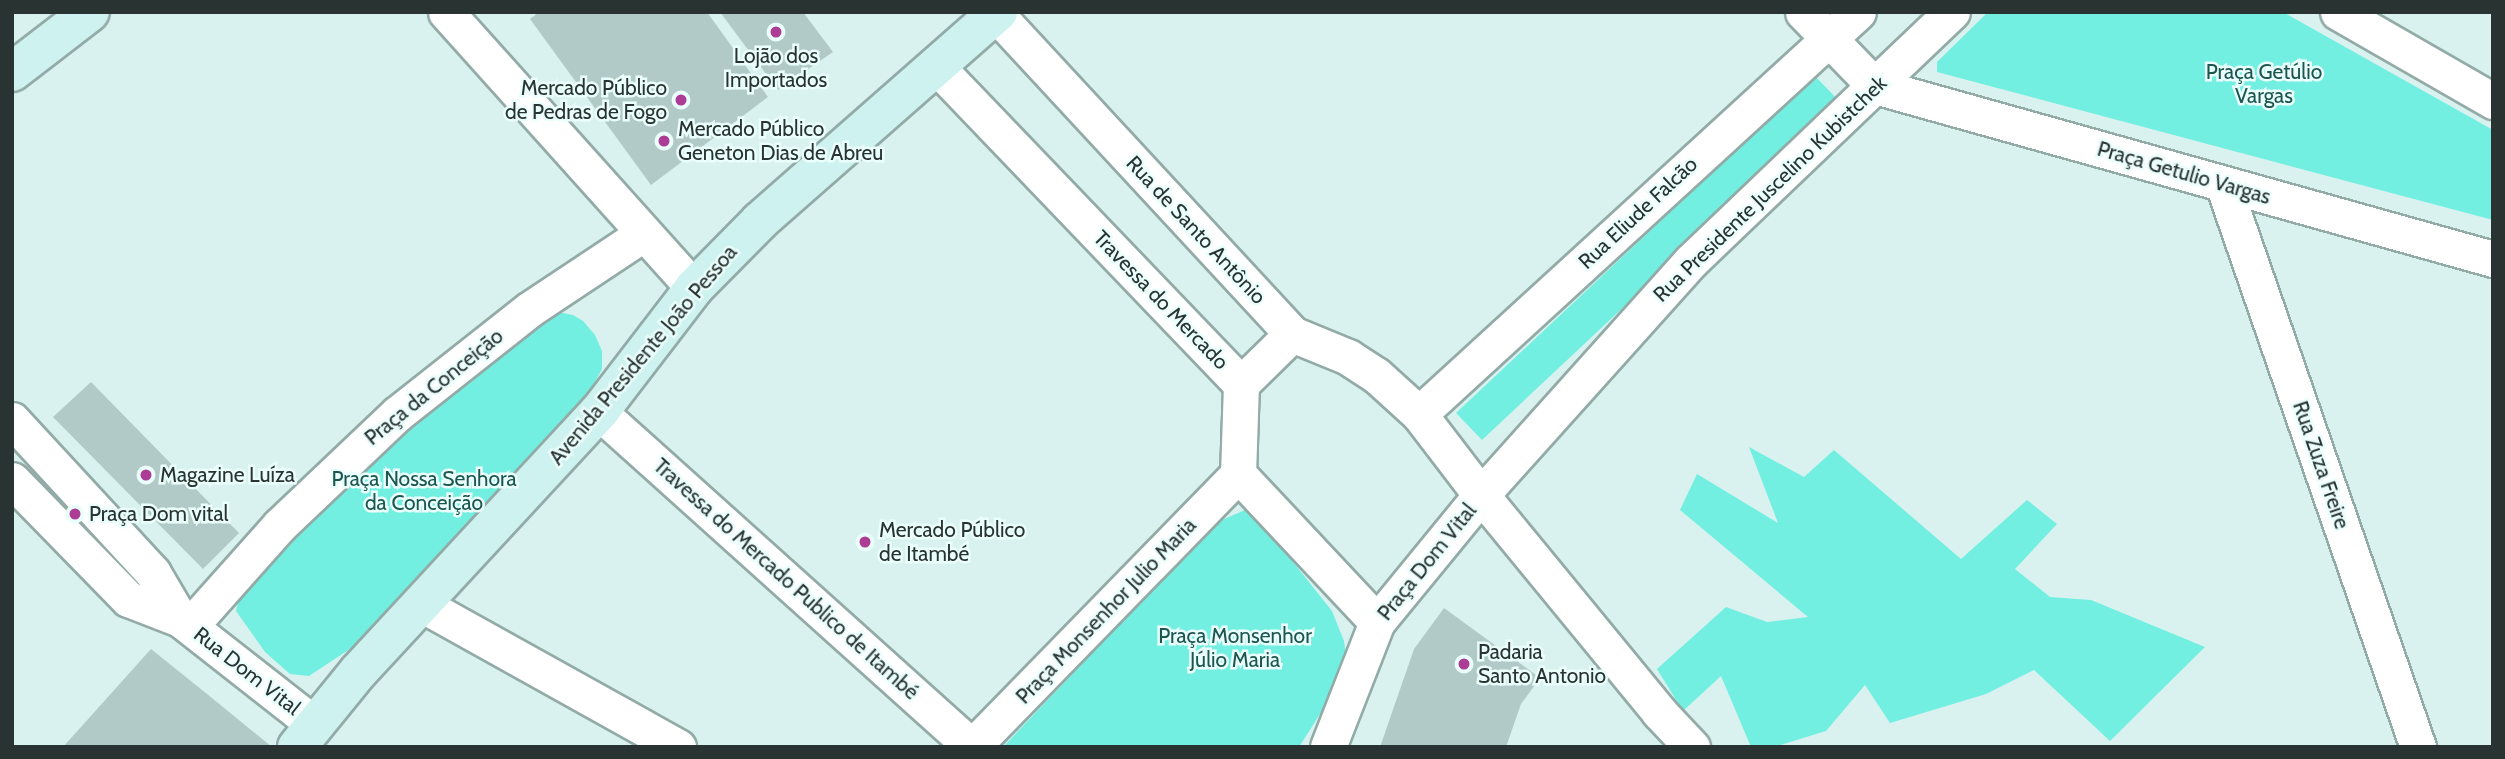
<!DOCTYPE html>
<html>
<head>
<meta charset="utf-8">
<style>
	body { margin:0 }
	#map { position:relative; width:2505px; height:759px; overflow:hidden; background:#d9f2ef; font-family:Cabin,sans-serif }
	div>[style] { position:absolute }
	.green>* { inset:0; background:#73efe2 }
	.building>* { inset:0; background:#b2cac7 }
	.roads { filter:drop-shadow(2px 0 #93aba7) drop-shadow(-2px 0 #93aba7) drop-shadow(0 2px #93aba7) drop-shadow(0 -2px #93aba7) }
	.street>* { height:35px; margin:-17.5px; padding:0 17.5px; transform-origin:17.5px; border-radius:17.5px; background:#fff }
	.secondary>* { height:38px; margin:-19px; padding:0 19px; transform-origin:19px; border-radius:19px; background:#cef2ef }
	.dots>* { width:19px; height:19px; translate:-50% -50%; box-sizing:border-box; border:4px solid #eafefb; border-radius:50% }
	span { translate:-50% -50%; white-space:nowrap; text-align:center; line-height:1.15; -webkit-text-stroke:5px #eafefb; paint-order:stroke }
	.poi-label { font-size:21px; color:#293332 }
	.right { translate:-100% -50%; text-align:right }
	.left { translate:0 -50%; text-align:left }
	.park-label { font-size:21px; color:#1c5651 }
	.street-label { font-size:21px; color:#293332 }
	.frame { position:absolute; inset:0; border:14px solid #293332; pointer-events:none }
</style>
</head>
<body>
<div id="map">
	<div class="green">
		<i style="clip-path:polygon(1988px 12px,2283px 12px,2493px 130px,2493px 220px,1937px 72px,1937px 62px)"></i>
		<i style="clip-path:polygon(1815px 76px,1841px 103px,1482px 440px,1456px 413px)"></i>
		<i style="clip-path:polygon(553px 311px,573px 315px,583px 321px,595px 335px,602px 351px,602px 369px,585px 400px,397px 604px,353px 647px,309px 676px,290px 674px,265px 652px,236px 611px,241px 589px,365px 459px)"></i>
		<i style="clip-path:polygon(1749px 447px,1804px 477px,1834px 450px,1961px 559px,2027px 500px,2057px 524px,2015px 569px,2050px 597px,2091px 600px,2205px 647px,2110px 741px,2034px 670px,1986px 694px,1890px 723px,1865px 685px,1826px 731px,1774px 747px,1751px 747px,1721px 676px,1683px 711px,1657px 669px,1726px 607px,1767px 622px,1808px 617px,1680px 510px,1697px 474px,1778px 523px)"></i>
		<i style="clip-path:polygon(1245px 510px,1258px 518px,1332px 611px,1344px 641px,1347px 663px,1338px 686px,1299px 747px,1003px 747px,1217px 522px)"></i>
	</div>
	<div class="building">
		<i style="clip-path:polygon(539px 12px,707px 12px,768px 97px,651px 185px,530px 19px)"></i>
		<i style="clip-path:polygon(720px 12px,803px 12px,833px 52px,778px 90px)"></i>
		<i style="clip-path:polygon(91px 382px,239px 533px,203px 569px,53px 417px)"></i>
		<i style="clip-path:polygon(1444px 608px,1540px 678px,1521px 704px,1506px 747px,1380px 747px,1414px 649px)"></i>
		<i style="clip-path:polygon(151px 649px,212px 698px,272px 747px,63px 747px)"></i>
	</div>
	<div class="roads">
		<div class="street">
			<i style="left:446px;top:12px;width:371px;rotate:48.1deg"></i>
			<i style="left:1803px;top:12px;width:103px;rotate:45.8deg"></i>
			<i style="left:1875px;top:86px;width:642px;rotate:15.64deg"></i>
			<i style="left:2338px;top:12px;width:179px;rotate:29.9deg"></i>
			<i style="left:996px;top:14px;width:436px;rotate:47.2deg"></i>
			<i style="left:1292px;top:334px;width:61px;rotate:22.3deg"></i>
			<i style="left:1348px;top:357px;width:33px;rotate:33deg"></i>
			<i style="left:1376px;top:375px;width:58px;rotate:42.2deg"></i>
			<i style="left:1419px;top:414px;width:102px;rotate:52.6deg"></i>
			<i style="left:1481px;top:495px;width:281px;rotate:50.6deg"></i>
			<i style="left:1659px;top:712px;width:48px;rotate:46.7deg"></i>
			<i style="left:936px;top:66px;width:441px;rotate:46.2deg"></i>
			<i style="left:1241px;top:384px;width:90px;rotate:91.9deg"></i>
			<i style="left:1238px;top:474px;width:203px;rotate:46.8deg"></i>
			<i style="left:2223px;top:184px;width:596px;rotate:70.9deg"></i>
			<i style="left:1241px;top:384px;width:71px;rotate:-44.4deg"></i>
			<i style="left:599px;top:412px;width:501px;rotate:41.93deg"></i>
			<i style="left:1419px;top:414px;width:595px;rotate:-42.48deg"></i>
			<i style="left:12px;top:420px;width:208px;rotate:47.3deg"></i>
			<i style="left:153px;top:573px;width:53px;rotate:59.6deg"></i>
			<i style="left:12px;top:480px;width:166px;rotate:45.7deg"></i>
			<i style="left:128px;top:599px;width:56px;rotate:21deg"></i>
			<i style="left:180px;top:619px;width:170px;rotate:38.1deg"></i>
			<i style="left:423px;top:605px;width:292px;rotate:29.1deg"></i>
			<i style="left:190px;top:626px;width:135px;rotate:-48.3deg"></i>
			<i style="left:280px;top:525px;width:161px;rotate:-43.5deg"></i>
			<i style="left:397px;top:414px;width:169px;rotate:-38.3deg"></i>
			<i style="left:530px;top:309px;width:136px;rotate:-33.6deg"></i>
			<i style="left:972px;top:747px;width:381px;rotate:-45.7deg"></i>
			<i style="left:1328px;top:747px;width:134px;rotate:-68.6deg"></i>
			<i style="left:1377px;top:622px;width:164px;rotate:-50.7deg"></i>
			<i style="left:1481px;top:495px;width:314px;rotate:-48.1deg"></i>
			<i style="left:1691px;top:261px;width:361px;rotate:-43.7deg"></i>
		</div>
		<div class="secondary">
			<i style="left:12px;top:72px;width:98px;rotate:-37.6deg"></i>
			<i style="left:297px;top:747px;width:97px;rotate:-50.9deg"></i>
			<i style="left:358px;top:672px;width:355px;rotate:-47.2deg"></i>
			<i style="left:599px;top:412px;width:156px;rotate:-52.5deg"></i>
			<i style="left:694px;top:288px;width:94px;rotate:-45.4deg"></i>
			<i style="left:760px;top:221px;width:317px;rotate:-41.3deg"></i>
		</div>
	</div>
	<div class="dots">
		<i style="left:776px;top:32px;background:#ad3c97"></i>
		<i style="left:681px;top:100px;background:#ad3c97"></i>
		<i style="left:664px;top:141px;background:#ad3c97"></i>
		<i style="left:146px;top:475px;background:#ad3c97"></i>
		<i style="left:75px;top:514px;background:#ad3c97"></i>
		<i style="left:865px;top:542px;background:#ad3c97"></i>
		<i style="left:1464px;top:664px;background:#ad3c97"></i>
	</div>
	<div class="poi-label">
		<span style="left:776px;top:68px">Lojão dos<br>Importados</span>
		<span class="right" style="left:667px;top:100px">Mercado Público<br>de Pedras de Fogo</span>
		<span class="left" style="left:678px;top:141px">Mercado Público<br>Geneton Dias de Abreu</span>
		<span class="left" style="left:160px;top:475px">Magazine Luíza</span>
		<span class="left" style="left:89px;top:514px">Praça Dom vital</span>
		<span class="left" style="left:879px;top:542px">Mercado Público<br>de Itambé</span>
		<span class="left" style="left:1478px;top:664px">Padaria<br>Santo Antonio</span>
	</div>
	<div class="park-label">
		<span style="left:2264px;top:84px">Praça Getúlio<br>Vargas</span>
		<span style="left:424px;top:491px">Praça Nossa Senhora<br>da Conceição</span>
		<span style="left:1235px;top:648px">Praça Monsenhor<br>Júlio Maria</span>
	</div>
	<div class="street-label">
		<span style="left:2184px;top:173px;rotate:16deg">Praça Getulio Vargas</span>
		<span style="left:1770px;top:189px;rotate:-44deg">Rua Presidente Juscelino Kubistchek</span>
		<span style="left:1638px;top:213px;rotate:-43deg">Rua Eliude Falcão</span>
		<span style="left:1196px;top:230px;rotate:47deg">Rua de Santo Antônio</span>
		<span style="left:1161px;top:300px;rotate:46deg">Travessa do Mercado</span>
		<span style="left:643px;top:355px;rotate:-50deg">Avenida Presidente João Pessoa</span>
		<span style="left:434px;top:387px;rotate:-39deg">Praça da Conceição</span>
		<span style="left:2321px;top:465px;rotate:71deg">Rua Zuza Freire</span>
		<span style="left:1427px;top:562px;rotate:-51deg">Praça Dom Vital</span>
		<span style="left:786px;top:579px;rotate:42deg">Travessa do Mercado Publico de Itambé</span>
		<span style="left:1106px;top:611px;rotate:-46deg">Praça Monsenhor Julio Maria</span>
		<span style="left:247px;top:671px;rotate:38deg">Rua Dom Vital</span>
	</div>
	<div class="frame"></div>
</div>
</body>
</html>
